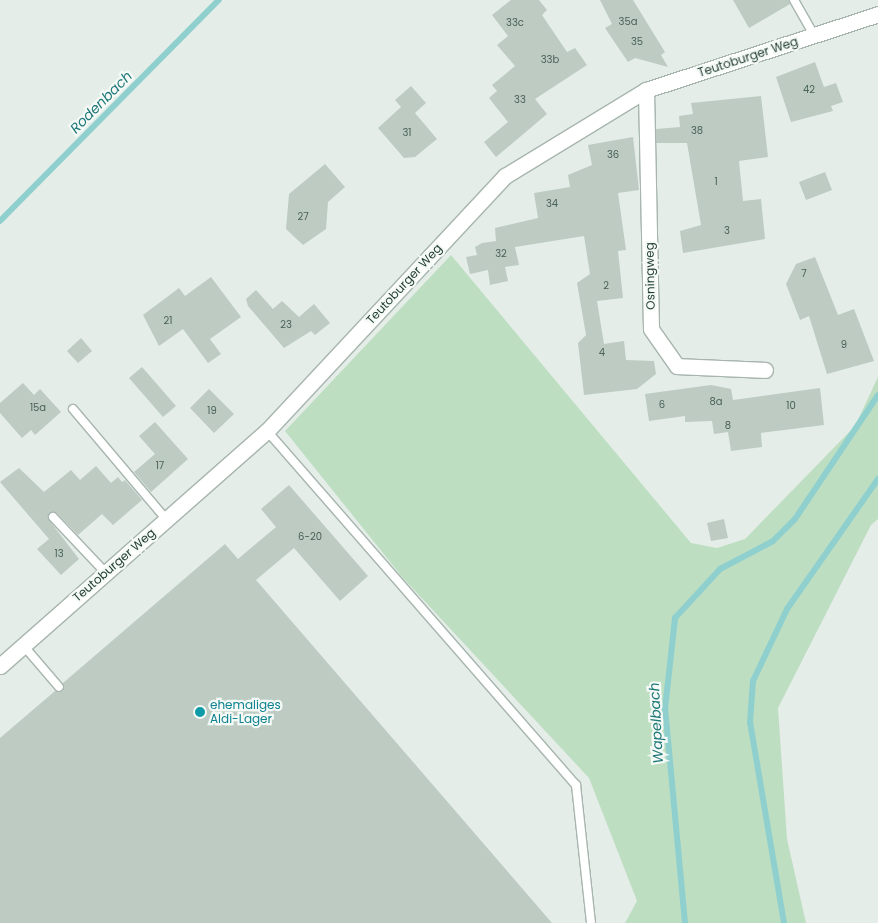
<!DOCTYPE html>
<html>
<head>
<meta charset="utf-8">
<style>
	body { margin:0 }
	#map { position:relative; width:878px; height:923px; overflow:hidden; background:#e5ede8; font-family:Poppins,sans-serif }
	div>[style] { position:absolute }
	.green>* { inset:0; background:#bedec2 }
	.stream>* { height:6px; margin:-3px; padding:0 3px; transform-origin:3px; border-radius:3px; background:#8fd0cf }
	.building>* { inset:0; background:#bdcbc3 }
	.roads { filter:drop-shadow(1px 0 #a7b5ae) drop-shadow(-1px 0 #a7b5ae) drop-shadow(0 1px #a7b5ae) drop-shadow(0 -1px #a7b5ae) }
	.lane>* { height:8px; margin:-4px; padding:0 4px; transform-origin:4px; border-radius:4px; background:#fff }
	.street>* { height:15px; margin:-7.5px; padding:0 7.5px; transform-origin:7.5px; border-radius:7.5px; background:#fff }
	.dots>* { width:14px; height:14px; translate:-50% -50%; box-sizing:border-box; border:2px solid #f5faf7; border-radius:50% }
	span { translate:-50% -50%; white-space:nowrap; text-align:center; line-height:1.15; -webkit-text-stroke:4.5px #f5faf7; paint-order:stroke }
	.number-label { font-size:10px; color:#4a6257 }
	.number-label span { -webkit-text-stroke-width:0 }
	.street-label { font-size:12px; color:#243f33 }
	.culture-label { font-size:12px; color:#0d838f }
	.left { translate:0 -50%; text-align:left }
	.water-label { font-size:14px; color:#207979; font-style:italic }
</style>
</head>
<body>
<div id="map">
	<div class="green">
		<i style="clip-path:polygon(451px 255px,691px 543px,717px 548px,745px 539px,855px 426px,878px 377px,878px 519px,871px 525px,778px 708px,787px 839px,806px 923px,625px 923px,637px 901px,589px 778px,403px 578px,285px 431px)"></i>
	</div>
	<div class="stream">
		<i style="left:0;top:221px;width:311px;rotate:-45.3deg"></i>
		<i style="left:685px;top:923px;width:215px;rotate:-95.3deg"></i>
		<i style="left:665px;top:709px;width:92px;rotate:-83.7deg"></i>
		<i style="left:675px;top:618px;width:67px;rotate:-47.4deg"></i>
		<i style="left:720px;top:569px;width:60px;rotate:-27.8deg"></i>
		<i style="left:773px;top:541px;width:31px;rotate:-45deg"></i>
		<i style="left:795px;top:519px;width:149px;rotate:-56.2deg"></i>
		<i style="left:784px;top:923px;width:203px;rotate:-99.6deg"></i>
		<i style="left:750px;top:723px;width:42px;rotate:-85.9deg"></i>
		<i style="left:753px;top:681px;width:80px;rotate:-64.7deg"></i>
		<i style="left:787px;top:609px;width:159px;rotate:-55deg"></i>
	</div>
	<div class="building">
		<i style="clip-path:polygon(511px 0,539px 0,547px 10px,542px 15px,567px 52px,575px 48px,587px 65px,535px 99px,547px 114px,496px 157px,484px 142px,508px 122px,489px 98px,497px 91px,492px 85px,515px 66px,497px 45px,508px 36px,492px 15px)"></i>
		<i style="clip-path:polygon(600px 0,633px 0,665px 52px,661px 55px,668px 67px,635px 58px,628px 62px,605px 28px,612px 24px)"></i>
		<i style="clip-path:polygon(733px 0,788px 0,790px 4px,749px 28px)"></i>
		<i style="clip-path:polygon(815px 62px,824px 87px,836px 83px,843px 102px,831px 106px,833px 111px,791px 122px,776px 77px)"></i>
		<i style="clip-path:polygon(411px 86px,426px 103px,415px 113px,437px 139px,415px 157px,404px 158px,378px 128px,401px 107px,395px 100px)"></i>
		<i style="clip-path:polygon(761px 96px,768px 157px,739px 161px,743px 201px,761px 199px,765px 239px,683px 253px,680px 231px,701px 225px,687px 143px,656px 143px,656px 129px,680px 127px,679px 116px,693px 114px,691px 103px)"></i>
		<i style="clip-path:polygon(633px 137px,639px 190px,618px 193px,626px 250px,618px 251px,623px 298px,597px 301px,604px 344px,624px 341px,626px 360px,654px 361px,656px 374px,637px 389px,584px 395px,578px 343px,586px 335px,577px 283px,590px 274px,584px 236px,515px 247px,519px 265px,505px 267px,508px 281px,490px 285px,488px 270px,470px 274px,466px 257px,477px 255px,475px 247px,482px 243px,496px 241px,495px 228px,538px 218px,534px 193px,570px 187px,568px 175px,592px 165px,588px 145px)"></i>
		<i style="clip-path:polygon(325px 164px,345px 187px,328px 202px,326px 229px,303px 245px,286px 229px,289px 194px)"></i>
		<i style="clip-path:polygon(825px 172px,832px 190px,806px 200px,799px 182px)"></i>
		<i style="clip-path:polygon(815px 257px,838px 315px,854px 309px,874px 361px,827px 374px,809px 316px,800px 320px,786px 284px,796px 264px)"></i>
		<i style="clip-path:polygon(211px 277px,241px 317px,210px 339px,221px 354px,208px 363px,183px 329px,159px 346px,143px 315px,179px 288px,185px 296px)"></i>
		<i style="clip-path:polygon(256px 290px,273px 309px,282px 301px,299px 317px,314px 304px,330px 323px,315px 335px,311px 331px,284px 348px,248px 306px,246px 299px)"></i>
		<i style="clip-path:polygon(81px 338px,92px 351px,78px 363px,67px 351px)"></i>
		<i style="clip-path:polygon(142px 367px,176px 406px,163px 417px,129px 378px)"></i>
		<i style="clip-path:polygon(23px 383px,34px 395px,40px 389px,61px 412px,35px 435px,31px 430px,22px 438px,0 413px,0 403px)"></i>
		<i style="clip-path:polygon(711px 385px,731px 389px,733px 400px,820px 388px,824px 425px,761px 433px,762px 447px,731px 451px,728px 432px,714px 434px,712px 421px,685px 422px,685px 416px,649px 421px,645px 394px)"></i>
		<i style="clip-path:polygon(209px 389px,234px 414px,214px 433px,190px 408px)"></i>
		<i style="clip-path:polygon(155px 422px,188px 459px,151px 492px,134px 472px,155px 454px,139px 436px)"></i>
		<i style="clip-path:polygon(96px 466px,111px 483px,118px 477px,122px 482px,125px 480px,142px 500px,113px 525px,102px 514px,78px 535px,57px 513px,50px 513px,49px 520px,79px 559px,61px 575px,37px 549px,49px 539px,0 482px,19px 468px,44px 492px,71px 470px,80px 480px)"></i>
		<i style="clip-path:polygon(289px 485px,368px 576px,340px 601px,294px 548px,256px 580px,552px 923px,0 923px,0 738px,55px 691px,63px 691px,63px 683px,225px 544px,238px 559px,276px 527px,261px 509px)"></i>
		<i style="clip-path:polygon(724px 519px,728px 538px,711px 541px,707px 523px)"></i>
	</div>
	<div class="roads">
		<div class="lane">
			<i style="left:794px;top:0;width:40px;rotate:60.3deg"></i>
			<i style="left:73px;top:409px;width:144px;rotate:49.8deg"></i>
			<i style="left:267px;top:431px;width:470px;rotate:48.9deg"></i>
			<i style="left:576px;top:785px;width:139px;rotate:83.8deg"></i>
			<i style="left:53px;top:517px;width:77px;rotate:46.6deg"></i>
			<i style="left:23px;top:645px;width:55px;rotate:49.4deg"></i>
		</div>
		<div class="street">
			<i style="left:646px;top:90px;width:239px;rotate:88.8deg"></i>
			<i style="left:651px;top:329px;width:45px;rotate:54.9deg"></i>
			<i style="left:677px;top:366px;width:88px;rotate:2.6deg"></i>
			<i style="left:0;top:666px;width:356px;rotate:-41.4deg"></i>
			<i style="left:267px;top:431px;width:349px;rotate:-47deg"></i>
			<i style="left:505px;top:176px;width:165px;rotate:-31.4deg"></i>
			<i style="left:646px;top:90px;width:244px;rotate:-18.1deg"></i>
		</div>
	</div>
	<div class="dots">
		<i style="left:200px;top:712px;background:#0f9aa8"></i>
	</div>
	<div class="number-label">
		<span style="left:628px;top:22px">35a</span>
		<span style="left:515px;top:23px">33c</span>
		<span style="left:637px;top:42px">35</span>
		<span style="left:550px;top:60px">33b</span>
		<span style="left:809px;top:90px">42</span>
		<span style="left:520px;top:100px">33</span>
		<span style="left:697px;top:131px">38</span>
		<span style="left:407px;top:133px">31</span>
		<span style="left:613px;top:155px">36</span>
		<span style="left:716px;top:182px">1</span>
		<span style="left:552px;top:204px">34</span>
		<span style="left:303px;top:217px">27</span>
		<span style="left:727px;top:231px">3</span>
		<span style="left:501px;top:254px">32</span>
		<span style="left:804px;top:274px">7</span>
		<span style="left:606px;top:286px">2</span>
		<span style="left:168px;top:321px">21</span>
		<span style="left:286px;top:325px">23</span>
		<span style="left:844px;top:345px">9</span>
		<span style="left:602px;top:353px">4</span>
		<span style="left:716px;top:402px">8a</span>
		<span style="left:662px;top:405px">6</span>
		<span style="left:791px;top:406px">10</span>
		<span style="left:38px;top:408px">15a</span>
		<span style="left:212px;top:411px">19</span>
		<span style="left:728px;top:426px">8</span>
		<span style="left:160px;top:466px">17</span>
		<span style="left:310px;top:537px">6-20</span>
		<span style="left:59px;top:554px">13</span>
	</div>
	<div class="street-label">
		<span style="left:748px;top:57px;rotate:-18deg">Teutoburger Weg</span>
		<span style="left:650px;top:276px;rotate:-91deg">Osningweg</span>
		<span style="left:404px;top:284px;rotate:-47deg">Teutoburger Weg</span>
		<span style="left:114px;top:565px;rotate:-41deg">Teutoburger Weg</span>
	</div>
	<div class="culture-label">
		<span class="left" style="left:210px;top:712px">ehemaliges<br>Aldi-Lager</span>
	</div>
	<div class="water-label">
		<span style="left:101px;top:102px;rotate:-45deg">Rodenbach</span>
		<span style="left:656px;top:723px;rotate:-93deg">Wapelbach</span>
	</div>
</div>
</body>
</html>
